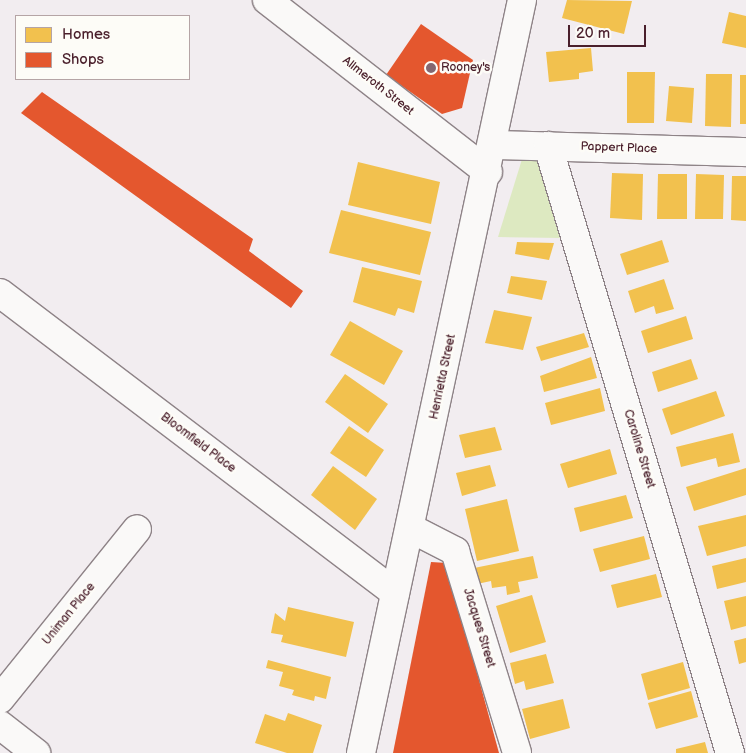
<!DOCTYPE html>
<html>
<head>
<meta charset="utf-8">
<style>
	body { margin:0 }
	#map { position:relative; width:746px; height:753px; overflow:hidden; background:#f2edf0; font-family:"Balsamiq Sans",sans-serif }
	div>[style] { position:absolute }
	.green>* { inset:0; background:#dde9c1 }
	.homes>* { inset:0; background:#f2c14e }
	.shops>* { inset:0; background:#e4572e }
	.roads { filter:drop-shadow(1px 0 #8e8387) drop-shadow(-1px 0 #8e8387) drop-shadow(0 1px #8e8387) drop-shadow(0 -1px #8e8387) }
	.street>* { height:28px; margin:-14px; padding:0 14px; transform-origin:14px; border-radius:14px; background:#faf9f8 }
	.secondary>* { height:28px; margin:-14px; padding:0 14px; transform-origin:14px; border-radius:14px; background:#faf9f8 }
	.dots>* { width:14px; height:14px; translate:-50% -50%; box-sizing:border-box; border:2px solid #fdfcf7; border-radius:50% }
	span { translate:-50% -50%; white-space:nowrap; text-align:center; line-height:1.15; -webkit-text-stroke:5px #fdfcf7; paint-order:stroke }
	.poi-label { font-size:12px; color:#4a1f2b }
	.left { translate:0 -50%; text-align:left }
	.street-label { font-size:12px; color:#4a1f2b }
	.legend { position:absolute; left:15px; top:15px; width:175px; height:65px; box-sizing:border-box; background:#fdfcf7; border:1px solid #b5a4a5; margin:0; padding:6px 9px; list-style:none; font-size:15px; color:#4a1f2b }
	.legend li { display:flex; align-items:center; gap:10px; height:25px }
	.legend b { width:25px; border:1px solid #b5a4a5 }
	.scale { position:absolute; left:568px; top:25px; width:78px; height:22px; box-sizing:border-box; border:2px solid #4a1f2b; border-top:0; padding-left:6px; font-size:15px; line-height:18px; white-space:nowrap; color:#4a1f2b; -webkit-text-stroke:4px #fdfcf7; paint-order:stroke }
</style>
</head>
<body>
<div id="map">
	<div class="green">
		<i style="clip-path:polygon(523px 156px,542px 159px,561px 238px,498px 237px)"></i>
	</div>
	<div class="homes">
		<i style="clip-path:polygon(567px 0,632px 1px,624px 34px,562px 18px)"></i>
		<i style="clip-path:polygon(729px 12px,746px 16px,746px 48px,722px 43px)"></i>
		<i style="clip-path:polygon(591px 48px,593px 71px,579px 73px,579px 79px,549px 82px,546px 52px)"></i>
		<i style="clip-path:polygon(627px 72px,655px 72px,654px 123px,627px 123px)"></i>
		<i style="clip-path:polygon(706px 74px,732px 74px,731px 127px,705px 126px)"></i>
		<i style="clip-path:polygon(740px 75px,746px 75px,746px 124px,740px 124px)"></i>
		<i style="clip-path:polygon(669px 86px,694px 88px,692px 123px,666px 121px)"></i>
		<i style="clip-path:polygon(358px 162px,440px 182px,431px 224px,348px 205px)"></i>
		<i style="clip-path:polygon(612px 173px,643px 174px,642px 220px,610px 218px)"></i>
		<i style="clip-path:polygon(658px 174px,687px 174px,687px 219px,657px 219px)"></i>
		<i style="clip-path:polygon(696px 174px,724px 175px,723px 219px,695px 219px)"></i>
		<i style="clip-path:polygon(732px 176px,746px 176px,746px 221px,731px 220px)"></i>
		<i style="clip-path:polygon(341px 210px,431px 232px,420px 275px,329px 253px)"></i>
		<i style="clip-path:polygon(662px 240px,669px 262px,627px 275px,620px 254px)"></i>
		<i style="clip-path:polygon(517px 242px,554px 243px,549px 260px,515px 254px)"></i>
		<i style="clip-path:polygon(362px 267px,422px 281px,414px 313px,398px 308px,395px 316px,353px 302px)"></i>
		<i style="clip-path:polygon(511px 276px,547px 281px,542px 300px,507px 293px)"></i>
		<i style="clip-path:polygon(664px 279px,674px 309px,656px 314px,654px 306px,635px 313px,628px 291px)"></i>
		<i style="clip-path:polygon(494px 310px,532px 317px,523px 350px,485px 343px)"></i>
		<i style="clip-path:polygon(686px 316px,693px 339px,648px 353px,641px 331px)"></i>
		<i style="clip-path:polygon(350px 321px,403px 351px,384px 385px,330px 355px)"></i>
		<i style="clip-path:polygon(584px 333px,589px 347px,541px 361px,536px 347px)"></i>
		<i style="clip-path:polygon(591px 357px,597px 378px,544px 392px,540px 376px)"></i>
		<i style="clip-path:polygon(691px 359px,698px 379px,658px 392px,652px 372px)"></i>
		<i style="clip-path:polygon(345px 374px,388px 404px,368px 433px,325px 402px)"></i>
		<i style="clip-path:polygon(600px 388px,605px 411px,551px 425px,545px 403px)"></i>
		<i style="clip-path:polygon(716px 391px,725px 416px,671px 435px,662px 409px)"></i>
		<i style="clip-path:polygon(349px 426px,384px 450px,366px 477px,330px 453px)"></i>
		<i style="clip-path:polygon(495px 427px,502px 450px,465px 458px,459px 435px)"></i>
		<i style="clip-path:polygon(733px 433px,740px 462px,718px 467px,716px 458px,681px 467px,676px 447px)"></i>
		<i style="clip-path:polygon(610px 449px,617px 474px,568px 488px,560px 464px)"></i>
		<i style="clip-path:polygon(490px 465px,496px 486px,462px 496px,456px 473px)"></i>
		<i style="clip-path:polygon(333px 466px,377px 499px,355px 530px,311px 495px)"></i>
		<i style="clip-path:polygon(746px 468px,746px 495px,694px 511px,686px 487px)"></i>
		<i style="clip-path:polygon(626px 495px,633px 518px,580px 532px,574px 508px)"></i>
		<i style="clip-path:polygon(507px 499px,519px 551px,477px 561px,465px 509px)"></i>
		<i style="clip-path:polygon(746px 515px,746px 546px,707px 556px,698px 526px)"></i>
		<i style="clip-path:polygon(644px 536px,650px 559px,600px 572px,593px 549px)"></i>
		<i style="clip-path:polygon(533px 556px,538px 578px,518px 582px,520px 592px,507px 595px,506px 586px,492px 588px,491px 581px,477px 584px,474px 568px)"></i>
		<i style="clip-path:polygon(746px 558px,746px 582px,717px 589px,712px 566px)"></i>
		<i style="clip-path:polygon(656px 574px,662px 597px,617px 608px,611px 585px)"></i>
		<i style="clip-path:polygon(532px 595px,546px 642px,510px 653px,496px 606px)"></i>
		<i style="clip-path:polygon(746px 596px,746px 626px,731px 630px,724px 601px)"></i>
		<i style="clip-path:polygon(288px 607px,354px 622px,346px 657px,281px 642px,283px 635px,271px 633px,275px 613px,285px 621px)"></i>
		<i style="clip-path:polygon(746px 638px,746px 662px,739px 664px,734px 641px)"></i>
		<i style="clip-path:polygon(546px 654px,554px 683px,526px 690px,524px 681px,515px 684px,510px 663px)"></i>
		<i style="clip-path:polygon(268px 660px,331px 677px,326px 699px,315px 696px,314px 701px,292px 695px,294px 690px,279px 686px,283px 672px,266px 668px)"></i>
		<i style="clip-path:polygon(683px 662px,690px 688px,648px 700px,641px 674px)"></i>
		<i style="clip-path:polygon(691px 691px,698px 717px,656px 729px,648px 703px)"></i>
		<i style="clip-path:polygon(563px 699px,570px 728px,530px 739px,522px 709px)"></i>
		<i style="clip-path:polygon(288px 713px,322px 725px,313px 753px,287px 753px,255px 743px,265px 714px,285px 721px)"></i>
		<i style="clip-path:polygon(705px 742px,708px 753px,676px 753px,676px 749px)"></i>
	</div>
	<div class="shops">
		<i style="clip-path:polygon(421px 24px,473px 60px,462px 108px,442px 114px,386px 75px)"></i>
		<i style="clip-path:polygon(42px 92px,253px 239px,249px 251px,303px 291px,291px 308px,21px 113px)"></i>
		<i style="clip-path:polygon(431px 562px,447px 563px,499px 753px,393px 753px)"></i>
	</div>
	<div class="roads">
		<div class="street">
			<i style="left:267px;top:0;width:280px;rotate:37.9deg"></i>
			<i style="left:493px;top:145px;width:253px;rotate:1.6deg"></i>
			<i style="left:548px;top:146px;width:634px;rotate:73.31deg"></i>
			<i style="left:0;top:293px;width:496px;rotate:37.2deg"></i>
			<i style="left:410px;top:528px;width:51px;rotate:27.1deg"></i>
			<i style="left:455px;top:551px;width:211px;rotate:72.9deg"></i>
			<i style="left:0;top:699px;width:218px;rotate:-51.1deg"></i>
			<i style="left:361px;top:753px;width:770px;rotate:-77.93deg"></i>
		</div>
		<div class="secondary">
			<i style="left:0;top:725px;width:46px;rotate:37.9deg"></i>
		</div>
	</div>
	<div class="dots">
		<i style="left:431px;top:68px;background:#856770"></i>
	</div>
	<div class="poi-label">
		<span class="left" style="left:441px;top:68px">Rooney's</span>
	</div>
	<div class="street-label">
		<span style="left:378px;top:86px;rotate:38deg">Allmeroth Street</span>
		<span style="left:619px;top:148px;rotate:2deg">Pappert Place</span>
		<span style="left:443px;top:377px;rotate:-78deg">Henrietta Street</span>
		<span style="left:198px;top:443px;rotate:37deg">Bloomfield Place</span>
		<span style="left:639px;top:449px;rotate:73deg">Caroline Street</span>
		<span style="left:69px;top:614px;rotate:-51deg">Uniman Place</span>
		<span style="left:479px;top:628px;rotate:73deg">Jacques Street</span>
	</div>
	<ul class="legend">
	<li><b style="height:14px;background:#f2c14e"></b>Homes</li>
	<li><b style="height:14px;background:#e4572e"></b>Shops</li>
	</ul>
	<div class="scale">20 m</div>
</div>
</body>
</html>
